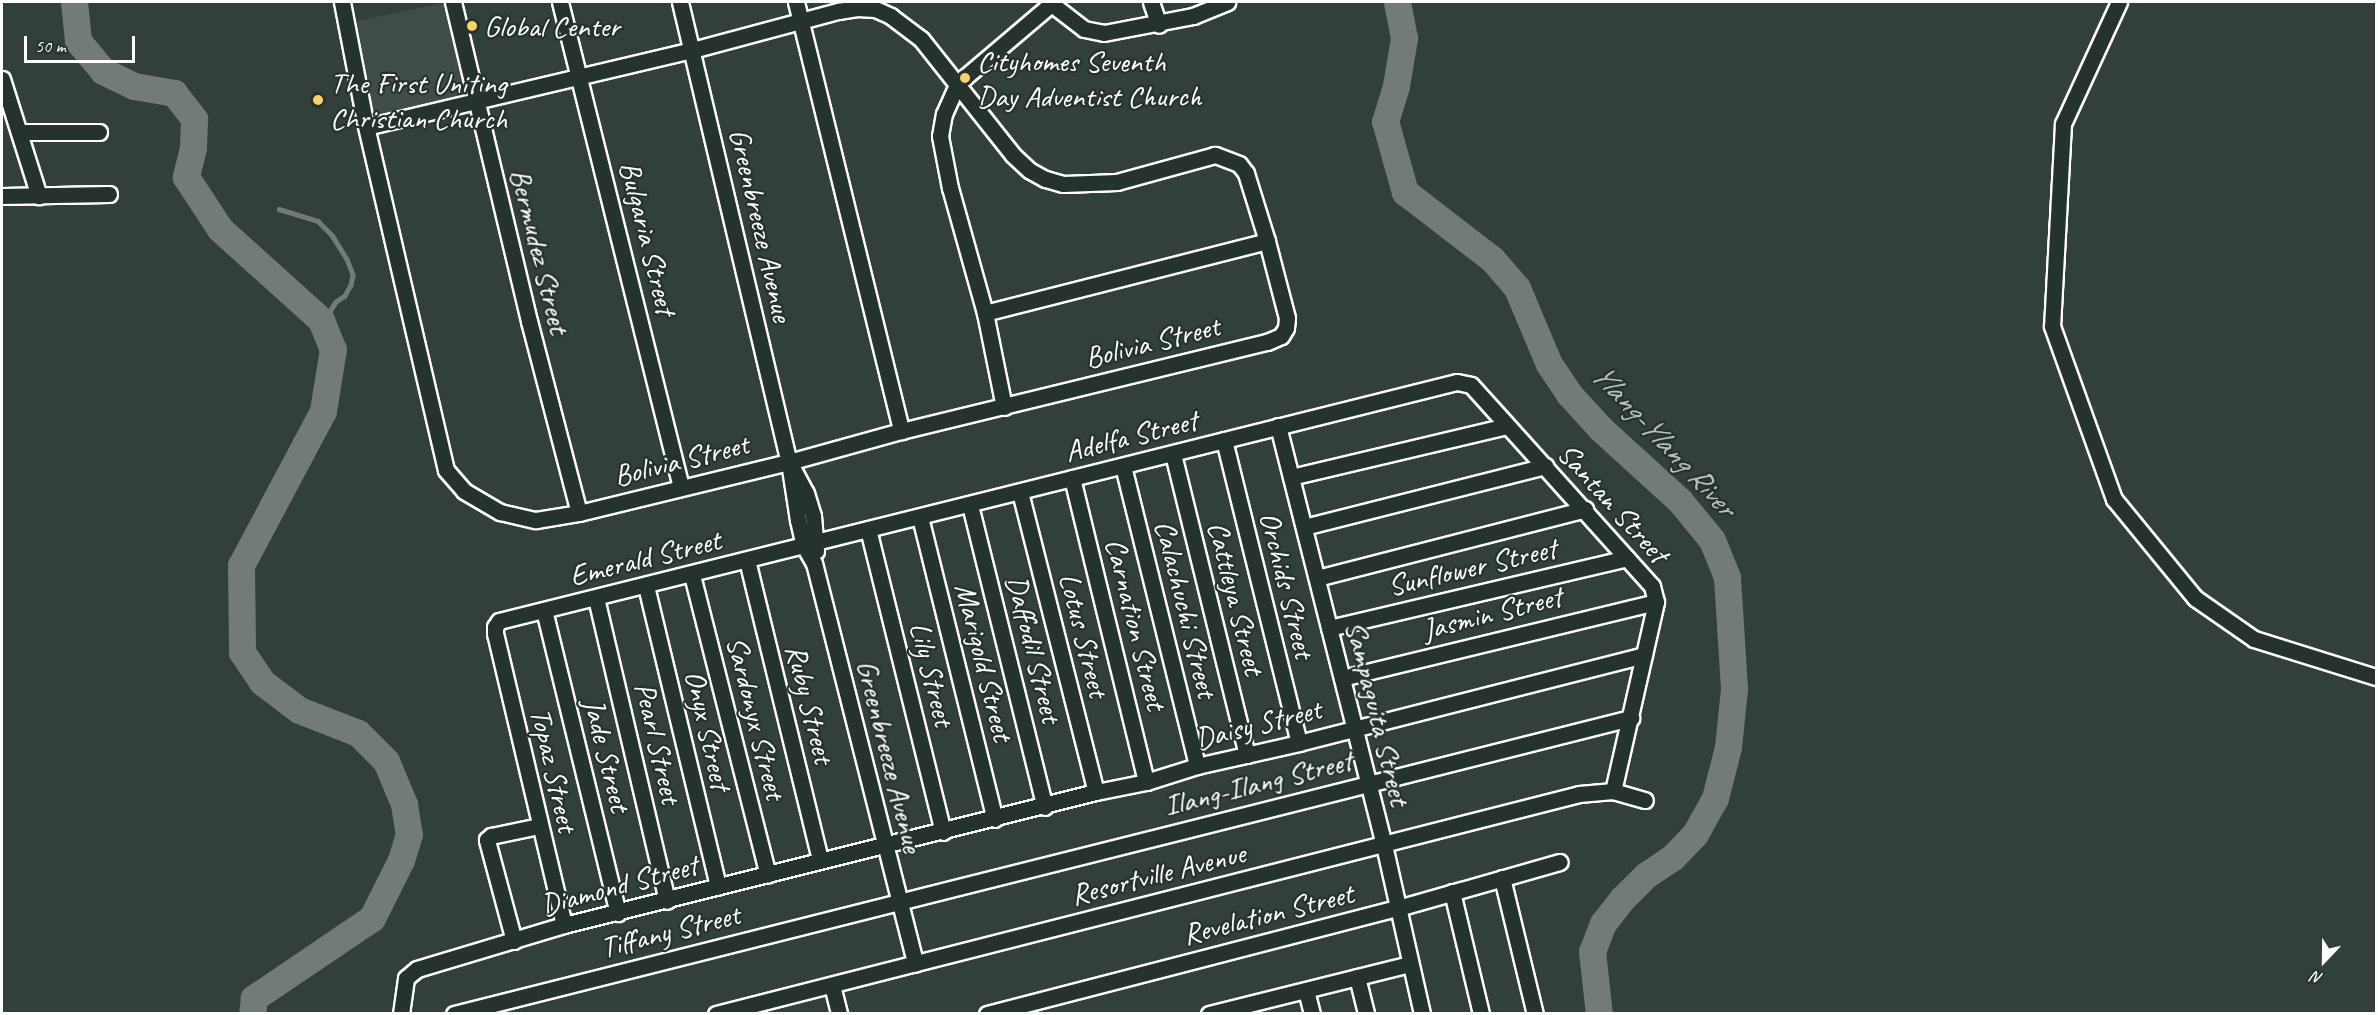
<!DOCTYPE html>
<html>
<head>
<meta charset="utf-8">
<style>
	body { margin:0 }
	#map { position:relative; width:2378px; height:1015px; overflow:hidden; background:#333f3a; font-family:Caveat,sans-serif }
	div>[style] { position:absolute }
	.built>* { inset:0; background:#404c47 }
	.stream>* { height:4.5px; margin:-2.25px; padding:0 2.25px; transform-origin:2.25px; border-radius:2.25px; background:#737b78 }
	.river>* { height:27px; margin:-13.5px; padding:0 13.5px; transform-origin:13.5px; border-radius:13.5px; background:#737b78 }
	.roads { filter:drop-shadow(2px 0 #fff) drop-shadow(-2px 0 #fff) drop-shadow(0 2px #fff) drop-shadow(0 -2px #fff) }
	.minor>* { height:15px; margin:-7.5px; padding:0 7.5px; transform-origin:7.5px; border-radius:7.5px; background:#26332d }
	.dots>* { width:16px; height:16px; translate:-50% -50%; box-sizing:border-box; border:3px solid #26332d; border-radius:50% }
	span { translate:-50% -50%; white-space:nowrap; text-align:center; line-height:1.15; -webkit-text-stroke:4.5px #26332d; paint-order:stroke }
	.poi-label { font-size:30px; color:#fff }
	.left { translate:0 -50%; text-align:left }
	.street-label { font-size:30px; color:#fff }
	.water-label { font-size:32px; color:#b9bdbc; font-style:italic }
	.frame { position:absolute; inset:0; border:3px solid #fff; pointer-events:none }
	.north { position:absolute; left:2294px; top:931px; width:60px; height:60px; -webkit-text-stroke:4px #26332d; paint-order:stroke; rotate:202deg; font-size:16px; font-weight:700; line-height:24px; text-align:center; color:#fff }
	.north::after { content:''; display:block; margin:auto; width:21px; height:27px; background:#fff; clip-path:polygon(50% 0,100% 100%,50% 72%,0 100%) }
	.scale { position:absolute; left:24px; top:36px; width:111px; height:27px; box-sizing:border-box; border:3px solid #fff; border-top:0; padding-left:8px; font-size:18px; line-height:21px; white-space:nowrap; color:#fff; -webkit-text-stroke:4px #26332d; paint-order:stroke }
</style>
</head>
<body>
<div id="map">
	<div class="built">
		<i style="clip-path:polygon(448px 2px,470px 101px,374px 121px,353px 22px)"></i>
	</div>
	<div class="stream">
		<i style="left:279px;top:209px;width:41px;rotate:17.1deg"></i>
		<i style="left:318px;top:221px;width:20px;rotate:45deg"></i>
		<i style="left:332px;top:235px;width:28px;rotate:58deg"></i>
		<i style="left:347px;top:259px;width:17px;rotate:69deg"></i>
		<i style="left:353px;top:275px;width:10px;rotate:101deg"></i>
		<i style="left:351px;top:285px;width:13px;rotate:119deg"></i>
		<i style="left:345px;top:296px;width:11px;rotate:146deg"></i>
		<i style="left:336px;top:302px;width:13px;rotate:122deg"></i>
		<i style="left:329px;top:313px;width:20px;rotate:99deg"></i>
	</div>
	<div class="river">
		<i style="left:74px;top:2px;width:39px;rotate:84deg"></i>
		<i style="left:78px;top:41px;width:39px;rotate:50deg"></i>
		<i style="left:103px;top:71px;width:34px;rotate:26deg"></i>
		<i style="left:134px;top:86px;width:41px;rotate:9.9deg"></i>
		<i style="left:174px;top:93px;width:33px;rotate:52deg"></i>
		<i style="left:194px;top:119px;width:29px;rotate:92deg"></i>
		<i style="left:193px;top:148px;width:30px;rotate:104deg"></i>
		<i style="left:186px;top:177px;width:62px;rotate:56.8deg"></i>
		<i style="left:220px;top:229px;width:136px;rotate:42deg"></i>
		<i style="left:321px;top:320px;width:31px;rotate:68deg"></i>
		<i style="left:333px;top:349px;width:63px;rotate:99.2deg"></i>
		<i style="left:323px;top:411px;width:174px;rotate:118deg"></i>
		<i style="left:241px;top:565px;width:87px;rotate:89.3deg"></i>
		<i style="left:242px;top:652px;width:36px;rotate:56deg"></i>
		<i style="left:262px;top:682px;width:46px;rotate:37.1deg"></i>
		<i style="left:299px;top:710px;width:63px;rotate:21.3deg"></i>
		<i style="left:358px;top:733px;width:40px;rotate:45deg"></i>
		<i style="left:386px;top:761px;width:47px;rotate:67.3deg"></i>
		<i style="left:404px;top:804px;width:30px;rotate:81deg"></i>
		<i style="left:409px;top:834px;width:27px;rotate:107deg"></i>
		<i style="left:401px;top:860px;width:65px;rotate:116.6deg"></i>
		<i style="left:372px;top:918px;width:143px;rotate:145.9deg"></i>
		<i style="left:254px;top:998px;width:16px;rotate:97deg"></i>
		<i style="left:1397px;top:2px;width:37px;rotate:79deg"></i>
		<i style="left:1404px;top:38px;width:49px;rotate:99.5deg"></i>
		<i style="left:1396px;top:86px;width:37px;rotate:107deg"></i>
		<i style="left:1385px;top:121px;width:74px;rotate:74.3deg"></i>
		<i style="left:1405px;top:192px;width:110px;rotate:37.6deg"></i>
		<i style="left:1492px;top:259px;width:38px;rotate:49deg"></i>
		<i style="left:1517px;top:288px;width:82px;rotate:67.2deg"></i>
		<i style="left:1549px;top:364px;width:36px;rotate:56deg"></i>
		<i style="left:1569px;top:394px;width:47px;rotate:47.6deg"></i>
		<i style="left:1601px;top:429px;width:107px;rotate:42.3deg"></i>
		<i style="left:1680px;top:501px;width:50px;rotate:50.6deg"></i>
		<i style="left:1712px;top:540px;width:40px;rotate:68deg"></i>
		<i style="left:1727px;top:577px;width:112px;rotate:86.4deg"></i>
		<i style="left:1734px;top:689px;width:58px;rotate:95.9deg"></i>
		<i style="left:1728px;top:747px;width:53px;rotate:104.3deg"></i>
		<i style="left:1715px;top:798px;width:41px;rotate:119.1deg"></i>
		<i style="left:1695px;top:834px;width:32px;rotate:134deg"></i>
		<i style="left:1673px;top:857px;width:32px;rotate:146deg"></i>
		<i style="left:1646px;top:875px;width:34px;rotate:135deg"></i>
		<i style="left:1622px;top:899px;width:31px;rotate:128deg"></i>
		<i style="left:1603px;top:923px;width:30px;rotate:111deg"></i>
		<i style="left:1592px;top:951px;width:63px;rotate:83.7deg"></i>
	</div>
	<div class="roads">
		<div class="minor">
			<i style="left:342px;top:2px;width:122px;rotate:79.1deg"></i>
			<i style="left:365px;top:122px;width:357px;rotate:76.9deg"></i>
			<i style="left:446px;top:470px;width:28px;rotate:49deg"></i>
			<i style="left:464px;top:491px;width:42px;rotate:30.3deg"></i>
			<i style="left:500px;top:512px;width:37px;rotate:13deg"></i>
			<i style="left:536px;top:520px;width:44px;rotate:-9.2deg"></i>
			<i style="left:579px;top:513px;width:216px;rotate:-13.7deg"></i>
			<i style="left:789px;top:462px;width:116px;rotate:-15.5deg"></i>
			<i style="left:901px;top:431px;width:377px;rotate:-13.7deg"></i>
			<i style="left:1267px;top:342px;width:15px;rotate:-23deg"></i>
			<i style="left:1281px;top:336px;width:9px;rotate:-58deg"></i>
			<i style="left:1286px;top:328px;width:10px;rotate:-84deg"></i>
			<i style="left:1287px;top:318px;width:80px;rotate:-104.6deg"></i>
			<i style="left:1267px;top:241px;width:71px;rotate:-107.2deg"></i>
			<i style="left:1246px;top:173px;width:11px;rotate:-128deg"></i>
			<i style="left:1239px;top:164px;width:26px;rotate:-159deg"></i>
			<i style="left:1215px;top:155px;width:102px;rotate:164.6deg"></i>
			<i style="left:1117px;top:182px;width:54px;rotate:177.9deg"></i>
			<i style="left:1063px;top:184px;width:19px;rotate:-164deg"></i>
			<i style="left:1045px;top:179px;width:18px;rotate:-151deg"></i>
			<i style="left:1029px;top:170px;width:22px;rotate:-137deg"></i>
			<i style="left:1013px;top:155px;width:148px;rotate:-128.4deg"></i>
			<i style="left:921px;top:39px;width:38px;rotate:-143deg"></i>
			<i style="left:891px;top:16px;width:17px;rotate:-156deg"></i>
			<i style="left:875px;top:9px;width:18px;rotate:-177deg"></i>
			<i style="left:857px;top:8px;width:19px;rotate:171deg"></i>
			<i style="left:838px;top:11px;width:151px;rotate:165deg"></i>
			<i style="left:692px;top:50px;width:334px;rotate:166.7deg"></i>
			<i style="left:453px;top:2px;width:328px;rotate:76.6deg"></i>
			<i style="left:529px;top:321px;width:198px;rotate:75.4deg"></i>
			<i style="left:560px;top:2px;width:500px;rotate:76deg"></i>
			<i style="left:680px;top:2px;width:473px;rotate:76.7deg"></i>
			<i style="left:789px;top:462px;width:59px;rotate:81.2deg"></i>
			<i style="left:798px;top:520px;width:27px;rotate:77deg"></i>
			<i style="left:804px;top:546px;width:20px;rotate:60deg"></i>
			<i style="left:814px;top:563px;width:413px;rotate:75.8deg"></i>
			<i style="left:796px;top:2px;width:442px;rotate:76.2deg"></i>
			<i style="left:1049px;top:2px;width:44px;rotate:37.6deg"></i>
			<i style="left:1084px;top:29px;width:20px;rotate:11deg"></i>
			<i style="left:1104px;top:33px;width:91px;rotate:-10.8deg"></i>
			<i style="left:1193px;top:16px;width:37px;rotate:-22deg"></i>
			<i style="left:1151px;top:2px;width:24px;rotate:71deg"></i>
			<i style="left:2119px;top:2px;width:134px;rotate:114.7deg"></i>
			<i style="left:2063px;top:124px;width:202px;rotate:93.1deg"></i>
			<i style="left:2052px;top:326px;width:184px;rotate:70.3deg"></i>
			<i style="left:2114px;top:499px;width:128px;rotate:50.7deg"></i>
			<i style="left:2195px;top:598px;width:72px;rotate:34.8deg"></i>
			<i style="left:2254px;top:639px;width:128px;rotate:17.3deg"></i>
			<i style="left:2px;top:79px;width:123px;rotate:72.5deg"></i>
			<i style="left:19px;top:132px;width:80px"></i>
			<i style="left:2px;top:196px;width:107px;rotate:-1.1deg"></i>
			<i style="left:985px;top:313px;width:291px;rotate:-14.3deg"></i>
			<i style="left:1004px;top:407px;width:96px;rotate:-101.4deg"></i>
			<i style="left:985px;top:313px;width:130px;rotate:-105.6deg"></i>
			<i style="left:950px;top:188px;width:53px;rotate:-100.9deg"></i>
			<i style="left:940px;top:136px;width:22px;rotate:-80deg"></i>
			<i style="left:944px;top:114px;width:34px;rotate:-66deg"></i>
			<i style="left:958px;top:83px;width:122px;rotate:-40.3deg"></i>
			<i style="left:1278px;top:426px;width:432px;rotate:75.8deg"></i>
			<i style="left:1384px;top:845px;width:173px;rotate:77.3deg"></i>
			<i style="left:1224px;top:440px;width:312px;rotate:76.1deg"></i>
			<i style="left:1173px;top:454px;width:310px;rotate:76.2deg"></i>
			<i style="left:1123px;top:466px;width:309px;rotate:76.1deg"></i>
			<i style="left:793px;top:469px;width:27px;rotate:62deg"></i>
			<i style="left:806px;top:493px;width:24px;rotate:73deg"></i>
			<i style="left:813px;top:516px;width:35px;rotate:85deg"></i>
			<i style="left:1291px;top:477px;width:221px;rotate:-13.3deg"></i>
			<i style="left:1072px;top:478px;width:313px;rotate:76.3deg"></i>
			<i style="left:1020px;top:492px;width:309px;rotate:75.8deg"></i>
			<i style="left:970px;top:505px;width:311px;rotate:76.1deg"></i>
			<i style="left:920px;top:517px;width:311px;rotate:76.1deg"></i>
			<i style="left:1304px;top:527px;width:249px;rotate:-14.2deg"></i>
			<i style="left:868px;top:529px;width:312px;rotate:76.1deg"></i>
			<i style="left:747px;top:560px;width:309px;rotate:76.3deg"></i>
			<i style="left:692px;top:575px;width:309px;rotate:75.8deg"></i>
			<i style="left:1317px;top:578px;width:277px;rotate:-14.4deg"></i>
			<i style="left:646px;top:586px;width:309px;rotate:76.5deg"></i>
			<i style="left:596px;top:598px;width:311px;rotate:76.8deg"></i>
			<i style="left:544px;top:610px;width:312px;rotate:76.3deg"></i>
			<i style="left:1329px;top:628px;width:306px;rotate:-13.2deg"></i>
			<i style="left:1342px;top:678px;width:323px;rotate:-13.6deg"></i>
			<i style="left:1502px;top:878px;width:140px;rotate:76.4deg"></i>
			<i style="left:1452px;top:892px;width:125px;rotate:76.6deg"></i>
			<i style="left:564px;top:925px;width:299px;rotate:-103.3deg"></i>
			<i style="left:495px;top:634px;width:7px;rotate:-90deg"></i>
			<i style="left:495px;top:627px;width:7px;rotate:-56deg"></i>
			<i style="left:499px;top:621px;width:987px;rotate:-14.01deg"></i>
			<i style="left:1457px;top:382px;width:14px;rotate:12deg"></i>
			<i style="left:1471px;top:385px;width:270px;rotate:48deg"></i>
			<i style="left:1652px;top:586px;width:16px;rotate:76deg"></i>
			<i style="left:1656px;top:602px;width:194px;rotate:102.8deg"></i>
			<i style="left:514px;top:941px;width:105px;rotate:-105deg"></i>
			<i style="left:487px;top:840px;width:6px;rotate:-45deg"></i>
			<i style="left:491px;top:836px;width:49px;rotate:-11.8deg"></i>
			<i style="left:1357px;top:977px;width:38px;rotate:76deg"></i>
			<i style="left:832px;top:985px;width:30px;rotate:76deg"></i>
			<i style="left:1306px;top:990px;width:25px;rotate:76deg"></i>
			<i style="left:401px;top:1014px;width:36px;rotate:-82deg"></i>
			<i style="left:406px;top:978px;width:14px;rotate:-39deg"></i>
			<i style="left:417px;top:969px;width:153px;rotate:-16.7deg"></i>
			<i style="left:564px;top:925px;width:548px;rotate:-14.04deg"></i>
			<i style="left:1096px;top:792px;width:51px;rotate:-11.3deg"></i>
			<i style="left:1146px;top:782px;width:53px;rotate:-17.4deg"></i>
			<i style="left:1197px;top:766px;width:105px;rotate:-12.7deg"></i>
			<i style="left:1299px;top:743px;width:356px;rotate:-14.3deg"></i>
			<i style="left:454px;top:1014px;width:1214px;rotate:-14.12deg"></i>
			<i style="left:716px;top:1014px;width:891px;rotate:-14.3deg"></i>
			<i style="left:1579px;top:794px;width:34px;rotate:-5deg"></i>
			<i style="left:1613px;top:791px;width:33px;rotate:16deg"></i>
			<i style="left:987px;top:1014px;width:424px;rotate:-14.5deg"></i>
			<i style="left:1398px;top:908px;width:168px;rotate:-15.9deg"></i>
			<i style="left:1209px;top:1014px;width:207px;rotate:-14deg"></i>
		</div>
	</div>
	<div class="dots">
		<i style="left:472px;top:26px;background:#ffd166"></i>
		<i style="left:965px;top:78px;background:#ffd166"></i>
		<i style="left:318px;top:100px;background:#ffd166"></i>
	</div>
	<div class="poi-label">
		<span class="left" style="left:484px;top:26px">Global Center</span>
		<span class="left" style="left:977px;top:78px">Cityhomes Seventh<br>Day Adventist Church</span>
		<span class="left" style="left:330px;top:100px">The First Uniting<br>Christian Church</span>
	</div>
	<div class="street-label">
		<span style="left:761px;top:225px;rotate:77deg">Greenbreeze Avenue</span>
		<span style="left:648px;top:238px;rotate:76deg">Bulgaria Street</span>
		<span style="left:540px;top:251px;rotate:76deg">Bermudez Street</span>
		<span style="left:1152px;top:342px;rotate:-14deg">Bolivia Street</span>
		<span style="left:1131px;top:436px;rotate:-14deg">Adelfa Street</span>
		<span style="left:681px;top:460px;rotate:-14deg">Bolivia Street</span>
		<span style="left:1613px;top:503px;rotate:48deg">Santan Street</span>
		<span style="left:645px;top:558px;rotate:-14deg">Emerald Street</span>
		<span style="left:1472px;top:567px;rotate:-13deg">Sunflower Street</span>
		<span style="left:1287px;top:585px;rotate:76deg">Orchids Street</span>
		<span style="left:1236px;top:598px;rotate:76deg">Cattleya Street</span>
		<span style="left:1186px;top:609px;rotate:76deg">Calachuchi Street</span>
		<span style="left:1492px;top:613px;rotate:-14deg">Jasmin Street</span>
		<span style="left:1136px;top:624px;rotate:76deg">Carnation Street</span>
		<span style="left:1084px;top:635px;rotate:76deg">Lotus Street</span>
		<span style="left:1034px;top:649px;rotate:76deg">Daffodil Street</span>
		<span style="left:984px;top:662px;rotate:76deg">Marigold Street</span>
		<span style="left:932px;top:674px;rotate:76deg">Lily Street</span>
		<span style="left:810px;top:704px;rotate:76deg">Ruby Street</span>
		<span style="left:1378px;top:713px;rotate:76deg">Sampaguita Street</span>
		<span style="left:756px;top:718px;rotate:76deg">Sardonyx Street</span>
		<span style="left:1258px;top:724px;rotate:-14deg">Daisy Street</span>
		<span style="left:708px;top:730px;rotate:77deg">Onyx Street</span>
		<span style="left:658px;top:743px;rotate:77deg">Pearl Street</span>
		<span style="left:607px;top:755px;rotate:76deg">Jade Street</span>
		<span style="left:890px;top:756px;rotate:76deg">Greenbreeze Avenue</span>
		<span style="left:554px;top:770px;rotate:77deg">Topaz Street</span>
		<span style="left:1258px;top:783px;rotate:-14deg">Ilang-Ilang Street</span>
		<span style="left:1158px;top:874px;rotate:-14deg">Resortville Avenue</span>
		<span style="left:619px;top:885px;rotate:-15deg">Diamond Street</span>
		<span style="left:1268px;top:914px;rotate:-14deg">Revelation Street</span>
		<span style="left:670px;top:931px;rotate:-14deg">Tiffany Street</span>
	</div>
	<div class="water-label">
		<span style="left:1663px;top:440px;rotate:47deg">Ylang-Ylang River</span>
	</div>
	<div class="frame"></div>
	<div class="north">N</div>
	<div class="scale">50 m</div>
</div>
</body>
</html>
